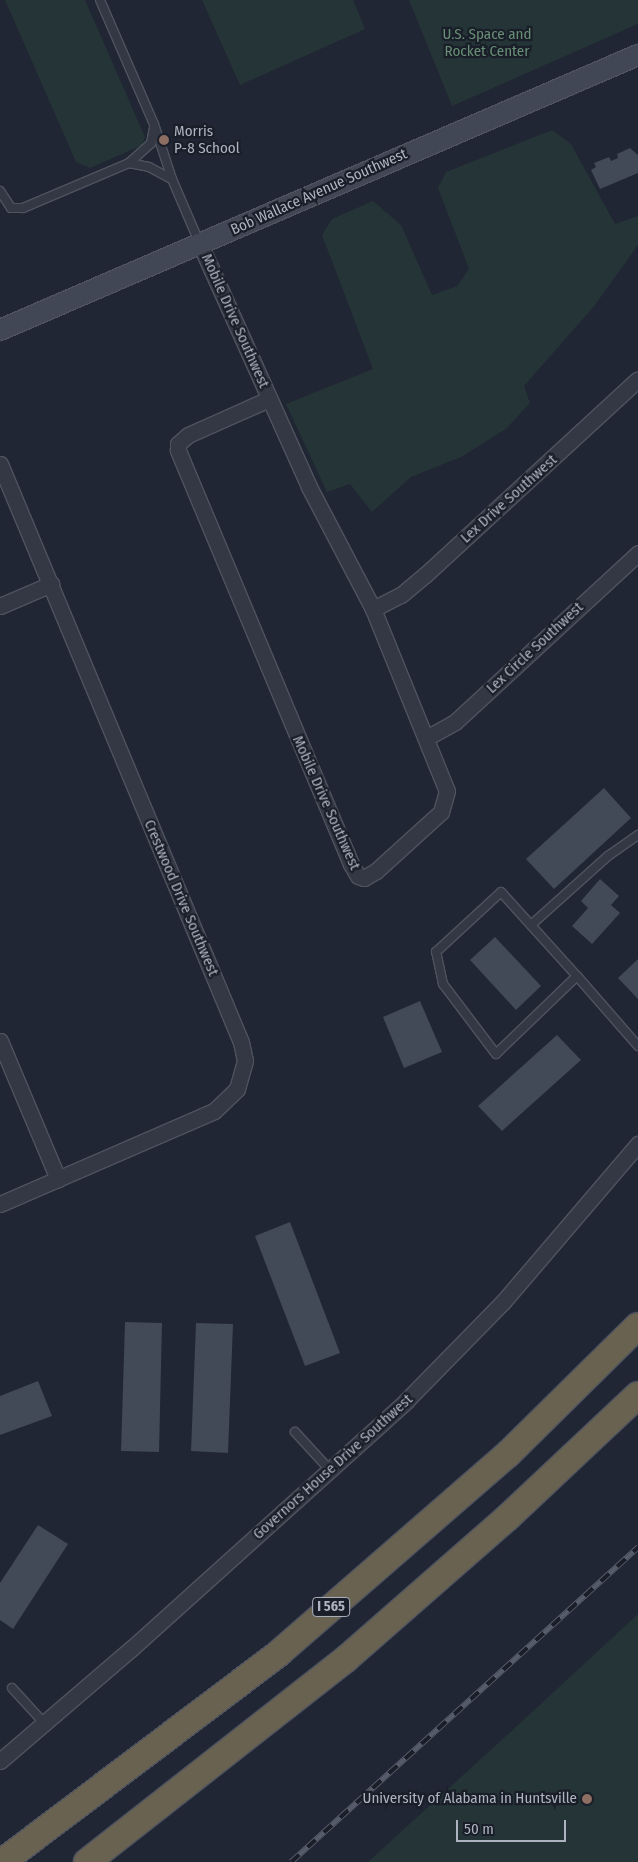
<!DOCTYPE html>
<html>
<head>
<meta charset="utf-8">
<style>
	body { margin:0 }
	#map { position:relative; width:638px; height:1862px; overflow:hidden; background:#202633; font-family:"Fira Sans Condensed",sans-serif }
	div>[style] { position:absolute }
	.green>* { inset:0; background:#253437 }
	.building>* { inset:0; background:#424957 }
	.roads { filter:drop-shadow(1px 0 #4e535f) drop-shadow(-1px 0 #4e535f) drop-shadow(0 1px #4e535f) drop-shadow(0 -1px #4e535f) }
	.lane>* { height:8px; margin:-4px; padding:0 4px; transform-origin:4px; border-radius:4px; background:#343844 }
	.street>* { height:15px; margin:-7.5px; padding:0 7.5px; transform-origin:7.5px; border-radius:7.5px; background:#343844 }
	.secondary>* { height:20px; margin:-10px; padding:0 10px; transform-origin:10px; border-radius:10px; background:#424756 }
	.highway>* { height:26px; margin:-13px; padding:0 13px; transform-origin:13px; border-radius:13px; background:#696251 }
	.rail>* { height:5.5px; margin-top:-2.75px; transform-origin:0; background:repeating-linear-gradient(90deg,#191e28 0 11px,#565c6a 0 22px); box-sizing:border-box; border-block:1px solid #565c6a }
	.dots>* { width:14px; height:14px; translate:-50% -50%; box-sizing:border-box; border:2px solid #191e28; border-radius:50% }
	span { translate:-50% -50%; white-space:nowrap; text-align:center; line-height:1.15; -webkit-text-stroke:4.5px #191e28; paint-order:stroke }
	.shield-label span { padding:1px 4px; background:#191e28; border:1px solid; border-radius:4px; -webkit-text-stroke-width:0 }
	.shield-label { font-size:14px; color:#adb3c1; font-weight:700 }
	.park-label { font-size:15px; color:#688e75 }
	.poi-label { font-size:15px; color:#adb3c1 }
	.left { translate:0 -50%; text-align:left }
	.right { translate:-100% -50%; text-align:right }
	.street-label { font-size:15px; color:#adb3c1 }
	.scale { position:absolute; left:456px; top:1820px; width:110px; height:22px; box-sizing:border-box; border:2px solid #adb3c1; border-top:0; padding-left:6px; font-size:15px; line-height:18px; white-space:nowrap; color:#adb3c1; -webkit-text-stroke:4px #191e28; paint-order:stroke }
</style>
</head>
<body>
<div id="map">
	<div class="green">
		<i style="clip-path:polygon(5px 0,85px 0,145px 137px,142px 145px,90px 168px,76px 162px)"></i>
		<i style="clip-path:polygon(202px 0,353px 0,365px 29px,240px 85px)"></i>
		<i style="clip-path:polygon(409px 0,638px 0,638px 24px,452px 106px)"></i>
		<i style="clip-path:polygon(552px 130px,571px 144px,615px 224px,638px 216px,638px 245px,595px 305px,524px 386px,530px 403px,506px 429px,461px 457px,411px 477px,372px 512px,350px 484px,327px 492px,286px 404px,373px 369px,322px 235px,332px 219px,373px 201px,401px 225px,432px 295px,457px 286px,469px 269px,438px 188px,446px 172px)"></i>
		<i style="clip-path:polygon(638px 1614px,638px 1862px,368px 1862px,506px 1736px)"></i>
	</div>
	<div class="building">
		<i style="clip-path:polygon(630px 148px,638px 155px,638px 173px,600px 189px,591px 170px,596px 167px,594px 163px,609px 157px,611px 161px,618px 158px,617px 154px)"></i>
		<i style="clip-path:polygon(604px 788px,631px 818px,554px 889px,526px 859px)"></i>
		<i style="clip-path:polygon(600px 879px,619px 896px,611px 905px,620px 913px,592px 944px,572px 926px,588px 908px,581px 901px)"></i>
		<i style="clip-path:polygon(495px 937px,541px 986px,516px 1010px,470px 960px)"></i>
		<i style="clip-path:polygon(638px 959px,638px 999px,618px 978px)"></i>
		<i style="clip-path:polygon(420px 1001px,442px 1052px,404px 1068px,383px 1017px)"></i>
		<i style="clip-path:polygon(557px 1035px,581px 1060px,502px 1131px,478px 1106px)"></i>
		<i style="clip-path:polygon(290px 1222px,340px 1353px,305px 1366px,255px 1236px)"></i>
		<i style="clip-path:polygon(125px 1322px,162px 1323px,159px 1452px,121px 1451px)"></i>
		<i style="clip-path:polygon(196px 1323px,233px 1324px,228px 1453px,191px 1451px)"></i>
		<i style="clip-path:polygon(38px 1381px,52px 1416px,0 1435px,0 1396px)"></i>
		<i style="clip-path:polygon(38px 1525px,68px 1544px,13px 1629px,0 1620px,0 1583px)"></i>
	</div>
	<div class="roads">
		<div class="lane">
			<i style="left:100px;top:0;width:135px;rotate:66.5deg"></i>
			<i style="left:154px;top:124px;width:58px;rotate:71.9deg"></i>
			<i style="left:172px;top:179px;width:69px;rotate:66.8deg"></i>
			<i style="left:129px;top:163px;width:30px;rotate:-42deg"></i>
			<i style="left:151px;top:143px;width:16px;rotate:-79deg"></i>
			<i style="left:0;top:191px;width:20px;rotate:57deg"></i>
			<i style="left:11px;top:208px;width:12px"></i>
			<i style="left:23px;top:208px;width:115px;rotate:-23deg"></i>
			<i style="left:129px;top:163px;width:20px;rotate:11deg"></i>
			<i style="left:149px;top:167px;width:26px;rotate:28deg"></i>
			<i style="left:531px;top:925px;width:103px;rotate:-41.9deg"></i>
			<i style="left:608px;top:856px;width:37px;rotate:-35deg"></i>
			<i style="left:577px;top:976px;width:112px;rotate:136.1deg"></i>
			<i style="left:496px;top:1054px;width:88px;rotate:-127.1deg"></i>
			<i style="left:443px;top:984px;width:33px;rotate:-102deg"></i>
			<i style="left:436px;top:952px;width:88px;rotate:-42.7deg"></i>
			<i style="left:501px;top:892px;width:113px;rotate:47.9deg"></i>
			<i style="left:577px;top:976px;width:93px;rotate:48.9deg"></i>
			<i style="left:295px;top:1432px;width:52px;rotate:47.4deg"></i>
			<i style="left:12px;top:1688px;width:49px;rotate:47.5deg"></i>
		</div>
		<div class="street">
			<i style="left:200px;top:244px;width:266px;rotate:65.8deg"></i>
			<i style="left:309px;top:487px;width:138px;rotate:62.3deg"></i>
			<i style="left:373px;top:609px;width:196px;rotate:67.9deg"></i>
			<i style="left:447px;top:791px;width:22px;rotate:106deg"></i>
			<i style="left:441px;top:812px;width:88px;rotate:137.8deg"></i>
			<i style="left:376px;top:871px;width:14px;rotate:150deg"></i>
			<i style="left:364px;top:878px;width:6px;rotate:-162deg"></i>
			<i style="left:358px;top:876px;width:14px;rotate:-120deg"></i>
			<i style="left:351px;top:864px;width:449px;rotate:-112.7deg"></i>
			<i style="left:178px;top:450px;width:6px;rotate:-90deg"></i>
			<i style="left:178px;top:444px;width:13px;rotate:-42deg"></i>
			<i style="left:188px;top:435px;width:89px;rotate:-24deg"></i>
			<i style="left:0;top:464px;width:626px;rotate:67.37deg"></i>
			<i style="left:241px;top:1042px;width:19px;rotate:78deg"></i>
			<i style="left:245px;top:1061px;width:29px;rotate:106deg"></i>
			<i style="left:237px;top:1089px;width:32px;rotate:136deg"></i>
			<i style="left:214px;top:1111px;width:233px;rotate:156.5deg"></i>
			<i style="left:0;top:606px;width:56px;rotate:-23.3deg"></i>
			<i style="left:373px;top:609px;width:31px;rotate:-27deg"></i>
			<i style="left:401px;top:595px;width:31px;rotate:-40deg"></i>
			<i style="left:425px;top:575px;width:289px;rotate:-42.6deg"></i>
			<i style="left:428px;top:737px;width:31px;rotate:-29deg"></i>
			<i style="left:455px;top:722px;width:249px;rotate:-42.7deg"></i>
			<i style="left:0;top:1041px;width:150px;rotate:67.2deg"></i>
			<i style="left:0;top:1761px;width:174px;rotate:-40.6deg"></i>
			<i style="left:132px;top:1648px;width:369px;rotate:-42deg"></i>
			<i style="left:406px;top:1401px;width:139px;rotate:-45.6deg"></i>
			<i style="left:503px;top:1302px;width:208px;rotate:-49.5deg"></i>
		</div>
		<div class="secondary">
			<i style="left:0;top:330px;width:695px;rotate:-23.32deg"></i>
		</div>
		<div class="highway">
			<i style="left:2px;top:1862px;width:347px;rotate:-37deg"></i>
			<i style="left:279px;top:1653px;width:303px;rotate:-41deg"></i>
			<i style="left:508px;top:1454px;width:182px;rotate:-44.6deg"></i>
			<i style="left:87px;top:1862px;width:329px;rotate:-38.1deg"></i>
			<i style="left:346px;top:1659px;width:215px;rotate:-41.2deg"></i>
			<i style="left:508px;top:1517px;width:178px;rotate:-43.2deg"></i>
		</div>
	</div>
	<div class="rail">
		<i style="left:291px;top:1862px;width:469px;rotate:-42.2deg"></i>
	</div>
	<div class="dots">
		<i style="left:164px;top:140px;background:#8d6e63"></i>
		<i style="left:587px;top:1799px;background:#8d6e63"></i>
	</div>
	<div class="shield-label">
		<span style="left:331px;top:1607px">I 565</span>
	</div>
	<div class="park-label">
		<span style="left:487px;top:43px">U.S. Space and<br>Rocket Center</span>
	</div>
	<div class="poi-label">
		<span class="left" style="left:174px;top:140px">Morris<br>P-8 School</span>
		<span class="right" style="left:577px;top:1799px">University of Alabama in Huntsville</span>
	</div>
	<div class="street-label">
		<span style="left:319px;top:192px;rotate:-24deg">Bob Wallace Avenue Southwest</span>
		<span style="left:235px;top:321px;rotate:66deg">Mobile Drive Southwest</span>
		<span style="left:509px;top:499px;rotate:-42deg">Lex Drive Southwest</span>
		<span style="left:535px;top:648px;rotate:-43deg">Lex Circle Southwest</span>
		<span style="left:326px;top:803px;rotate:66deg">Mobile Drive Southwest</span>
		<span style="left:181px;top:898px;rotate:67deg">Crestwood Drive Southwest</span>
		<span style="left:333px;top:1467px;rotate:-42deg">Governors House Drive Southwest</span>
	</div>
	<div class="scale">50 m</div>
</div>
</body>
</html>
